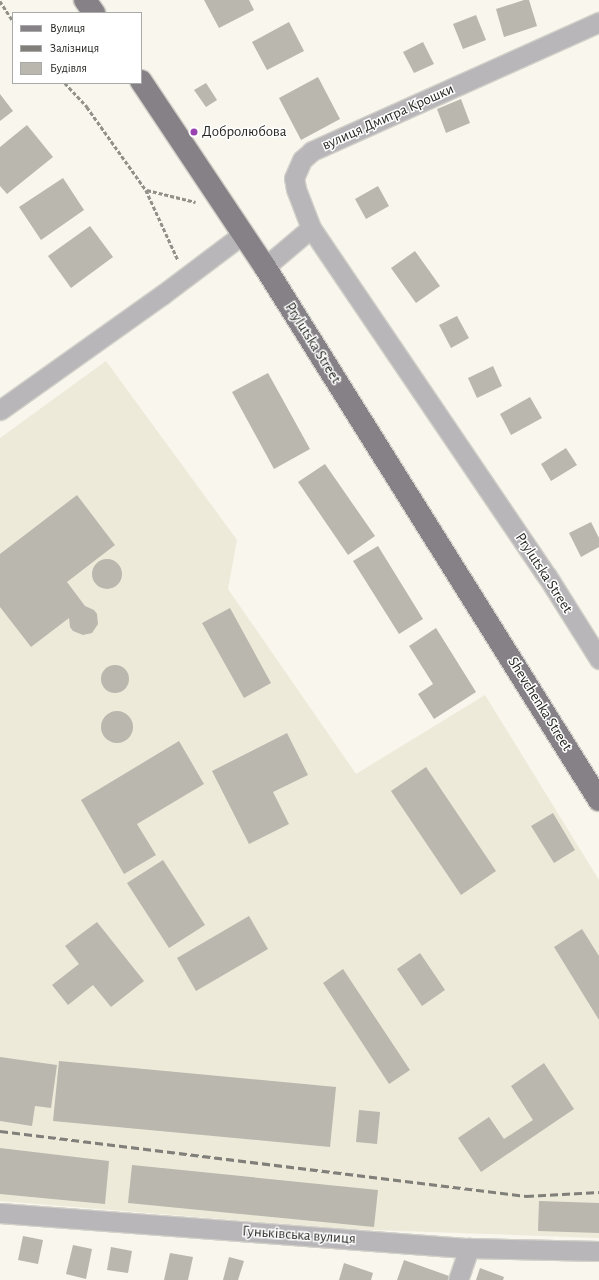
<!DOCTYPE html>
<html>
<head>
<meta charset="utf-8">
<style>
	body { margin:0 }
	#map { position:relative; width:599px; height:1280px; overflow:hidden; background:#f8f6ed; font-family:"Alegreya Sans",sans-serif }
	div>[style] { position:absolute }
	.built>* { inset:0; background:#edead9 }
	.building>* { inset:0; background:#b9b7ae }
	.round { border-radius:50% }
	.path>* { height:2.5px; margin-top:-1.25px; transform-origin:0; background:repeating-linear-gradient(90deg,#919089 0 4px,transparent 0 6px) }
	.roads { filter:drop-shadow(1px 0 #d2d1c9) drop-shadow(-1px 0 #d2d1c9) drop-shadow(0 1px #d2d1c9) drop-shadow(0 -1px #d2d1c9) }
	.street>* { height:19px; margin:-9.5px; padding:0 9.5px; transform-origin:9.5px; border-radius:9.5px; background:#b9b6ba }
	.primary>* { height:22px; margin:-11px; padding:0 11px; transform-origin:11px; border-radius:11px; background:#868187 }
	.rail>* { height:3px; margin-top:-1.5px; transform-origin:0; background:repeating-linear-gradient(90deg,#807f79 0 8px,transparent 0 12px) }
	.dots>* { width:11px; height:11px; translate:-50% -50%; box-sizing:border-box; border:2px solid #fff; border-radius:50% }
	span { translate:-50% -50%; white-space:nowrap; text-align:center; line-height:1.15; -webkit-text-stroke:3px #fff; paint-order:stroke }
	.street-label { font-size:15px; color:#272723 }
	.poi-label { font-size:15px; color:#272723 }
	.left { translate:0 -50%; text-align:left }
	.legend { position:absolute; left:12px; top:12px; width:130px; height:72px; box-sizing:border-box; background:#fff; border:1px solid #a9a9a7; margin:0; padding:5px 7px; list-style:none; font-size:12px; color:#272723 }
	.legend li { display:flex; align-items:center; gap:8px; height:20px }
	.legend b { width:20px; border:1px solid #a9a9a7 }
</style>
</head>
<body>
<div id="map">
	<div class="built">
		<i style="clip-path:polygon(106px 361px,237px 540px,228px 589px,356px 774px,485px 695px,599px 880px,599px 1238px,346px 1229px,0 1201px,0 438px)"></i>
	</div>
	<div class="building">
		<i style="clip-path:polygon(204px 0,249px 0,254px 10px,219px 28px)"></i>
		<i style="clip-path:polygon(524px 0,529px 0,537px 26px,504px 37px,496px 9px)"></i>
		<i style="clip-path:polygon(476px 15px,486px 40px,463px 49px,453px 24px)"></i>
		<i style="clip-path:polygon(289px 22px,304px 51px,267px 70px,252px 42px)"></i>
		<i style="clip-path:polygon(423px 42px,434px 64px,414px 73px,403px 52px)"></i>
		<i style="clip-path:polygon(318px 77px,340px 119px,301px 140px,279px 98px)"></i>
		<i style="clip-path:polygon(206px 83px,217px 100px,206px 107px,194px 90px)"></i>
		<i style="clip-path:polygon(0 94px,13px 111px,0 121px)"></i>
		<i style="clip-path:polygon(461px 99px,470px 123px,446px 133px,437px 109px)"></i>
		<i style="clip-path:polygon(27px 125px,53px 157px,7px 194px,0 186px,0 147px)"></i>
		<i style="clip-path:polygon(63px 178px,84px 210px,41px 240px,19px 207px)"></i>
		<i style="clip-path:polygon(378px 186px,389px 206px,366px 219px,355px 199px)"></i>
		<i style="clip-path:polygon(90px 226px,113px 257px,71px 288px,48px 256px)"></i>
		<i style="clip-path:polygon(415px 251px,440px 286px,416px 303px,391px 268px)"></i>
		<i style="clip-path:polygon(457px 316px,469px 338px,451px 348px,439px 325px)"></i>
		<i style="clip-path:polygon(493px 366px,502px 386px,477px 398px,468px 378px)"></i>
		<i style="clip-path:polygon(268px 373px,310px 449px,274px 469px,232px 392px)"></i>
		<i style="clip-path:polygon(530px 397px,542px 418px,511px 435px,500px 414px)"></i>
		<i style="clip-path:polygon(566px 448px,577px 465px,551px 481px,541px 464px)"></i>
		<i style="clip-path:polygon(325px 464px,375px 536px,348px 555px,298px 482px)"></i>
		<i style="clip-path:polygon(77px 495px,115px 545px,67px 582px,85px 606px,94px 610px,97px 614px,98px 624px,92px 633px,83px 635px,73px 631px,70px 627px,69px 618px,31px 647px,0 607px,0 554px)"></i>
		<i style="clip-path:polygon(591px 522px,599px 538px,599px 547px,581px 557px,569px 533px)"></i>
		<i style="clip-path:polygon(378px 546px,423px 619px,399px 634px,353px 561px)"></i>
		<i class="round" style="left:92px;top:559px;width:30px;height:30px"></i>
		<i style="clip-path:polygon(230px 608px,271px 683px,244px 698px,202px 623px)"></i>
		<i style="clip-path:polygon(436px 628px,476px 692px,434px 719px,418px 694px,433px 684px,409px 646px)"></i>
		<i class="round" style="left:101px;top:665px;width:28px;height:28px"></i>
		<i class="round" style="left:101px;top:711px;width:32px;height:32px"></i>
		<i style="clip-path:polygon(287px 733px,308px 775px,273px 792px,289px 824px,249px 844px,212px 771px)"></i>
		<i style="clip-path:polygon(179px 741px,204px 784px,137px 824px,156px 855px,124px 874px,81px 800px)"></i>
		<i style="clip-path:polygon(426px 767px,496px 871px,461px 895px,391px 791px)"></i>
		<i style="clip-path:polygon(553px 813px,575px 850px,554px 863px,531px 826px)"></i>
		<i style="clip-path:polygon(163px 860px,205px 925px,169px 948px,127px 883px)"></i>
		<i style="clip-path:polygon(249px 916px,268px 949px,196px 991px,177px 958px)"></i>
		<i style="clip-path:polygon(97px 922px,144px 981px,111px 1007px,93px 985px,68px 1005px,52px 985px,79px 964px,65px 946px)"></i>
		<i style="clip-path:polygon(582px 929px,599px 956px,599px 1020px,554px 947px)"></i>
		<i style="clip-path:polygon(420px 953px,445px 990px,422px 1006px,397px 969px)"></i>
		<i style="clip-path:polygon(343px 969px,410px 1070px,389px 1084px,323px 983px)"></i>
		<i style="clip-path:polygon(0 1057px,57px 1065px,51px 1108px,35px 1106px,32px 1126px,0 1121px)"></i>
		<i style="clip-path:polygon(59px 1061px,336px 1087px,330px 1147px,53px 1121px)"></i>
		<i style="clip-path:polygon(544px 1063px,574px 1109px,481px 1172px,458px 1138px,489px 1117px,504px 1139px,533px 1120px,511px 1086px)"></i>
		<i style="clip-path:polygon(359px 1110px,380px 1112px,377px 1144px,356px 1142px)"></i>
		<i style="clip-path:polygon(0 1148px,109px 1161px,105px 1204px,0 1194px)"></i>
		<i style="clip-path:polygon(132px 1165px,378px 1190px,374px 1227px,128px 1203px)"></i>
		<i style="clip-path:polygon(539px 1201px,599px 1203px,599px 1233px,538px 1231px)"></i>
		<i style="clip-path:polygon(23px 1236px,43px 1240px,38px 1264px,18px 1260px)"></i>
		<i style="clip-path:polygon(73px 1245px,92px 1249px,86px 1279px,66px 1274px)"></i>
		<i style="clip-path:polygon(111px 1247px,132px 1251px,128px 1273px,107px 1270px)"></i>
		<i style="clip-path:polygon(170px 1253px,193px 1257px,188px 1280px,164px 1280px)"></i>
		<i style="clip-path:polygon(229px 1257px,244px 1261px,238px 1280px,223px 1280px)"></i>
		<i style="clip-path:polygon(404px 1260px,449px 1276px,448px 1280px,397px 1280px)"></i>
		<i style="clip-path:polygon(344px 1263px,373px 1273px,371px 1280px,339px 1280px)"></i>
		<i style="clip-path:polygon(480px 1268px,504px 1277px,503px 1280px,476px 1280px)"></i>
	</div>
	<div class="path">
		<i style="left:0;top:1px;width:24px;rotate:57deg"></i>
		<i style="left:65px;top:83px;width:33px;rotate:47deg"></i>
		<i style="left:87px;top:107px;width:102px;rotate:54.6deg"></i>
		<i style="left:146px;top:190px;width:77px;rotate:65.4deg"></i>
		<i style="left:147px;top:190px;width:50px;rotate:13.8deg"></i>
	</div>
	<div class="roads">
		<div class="street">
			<i style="left:311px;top:228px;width:420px;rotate:55.9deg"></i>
			<i style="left:547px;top:576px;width:98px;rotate:57.9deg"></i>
			<i style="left:265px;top:267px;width:60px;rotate:-40.3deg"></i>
			<i style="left:311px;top:228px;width:42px;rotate:-111deg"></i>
			<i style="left:296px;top:189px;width:11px;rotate:-100deg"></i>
			<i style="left:294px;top:178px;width:20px;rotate:-66deg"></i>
			<i style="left:302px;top:160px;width:13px;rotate:-42deg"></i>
			<i style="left:312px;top:151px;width:315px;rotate:-24.2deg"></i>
			<i style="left:0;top:410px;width:199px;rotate:-35.4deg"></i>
			<i style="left:162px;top:295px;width:101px;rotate:-37deg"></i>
			<i style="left:0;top:1213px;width:470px;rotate:4.3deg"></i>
			<i style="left:469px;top:1248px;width:130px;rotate:1.3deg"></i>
			<i style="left:458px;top:1280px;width:34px;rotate:-71deg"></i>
		</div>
		<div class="primary">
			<i style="left:85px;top:0;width:16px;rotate:55deg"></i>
			<i style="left:141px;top:81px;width:224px;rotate:56.3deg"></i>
			<i style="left:265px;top:267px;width:629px;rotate:57.93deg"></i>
		</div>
	</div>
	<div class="rail">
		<i style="left:0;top:1131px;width:530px;rotate:7.04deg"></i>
		<i style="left:526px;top:1196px;width:73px;rotate:-3.1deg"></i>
	</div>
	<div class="dots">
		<i style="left:194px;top:132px;background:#9943b0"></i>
	</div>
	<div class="street-label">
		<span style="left:388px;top:117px;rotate:-24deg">вулиця Дмитра Крошки</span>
		<span style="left:313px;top:343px;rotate:58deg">Prylutska Street</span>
		<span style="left:544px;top:573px;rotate:57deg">Prylutska Street</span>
		<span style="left:540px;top:704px;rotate:58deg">Shevchenka Street</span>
		<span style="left:299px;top:1235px;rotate:4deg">Гуньківська вулиця</span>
	</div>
	<div class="poi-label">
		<span class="left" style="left:202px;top:132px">Добролюбова</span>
	</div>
	<ul class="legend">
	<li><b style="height:5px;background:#868187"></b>Вулиця</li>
	<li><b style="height:5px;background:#807f79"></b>Залізниця</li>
	<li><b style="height:11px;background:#b9b7ae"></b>Будівля</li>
	</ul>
</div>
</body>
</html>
